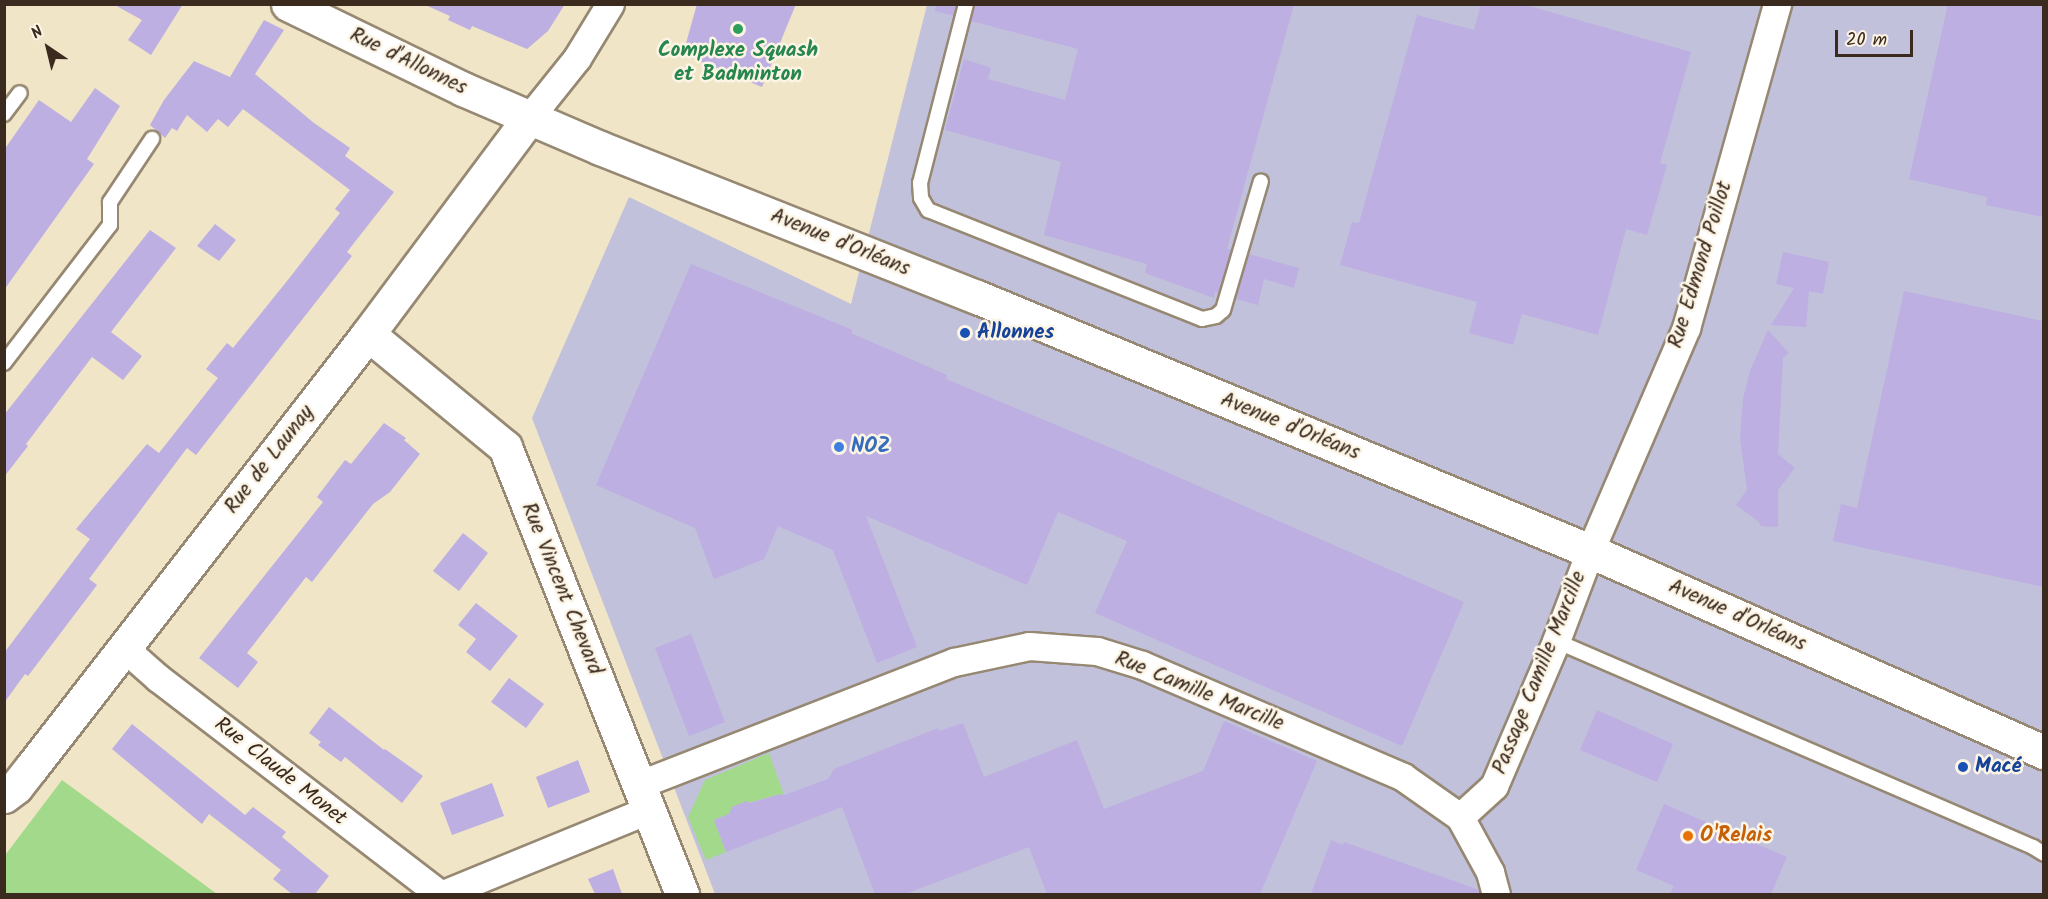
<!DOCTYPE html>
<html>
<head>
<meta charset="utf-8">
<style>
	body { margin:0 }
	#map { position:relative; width:2048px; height:899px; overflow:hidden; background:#f0e5c7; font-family:Kalam,sans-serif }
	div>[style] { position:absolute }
	.industrial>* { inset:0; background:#c2c1dc }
	.green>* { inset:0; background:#a2d98a }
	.building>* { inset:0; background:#bdafe1 }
	.roads { filter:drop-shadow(2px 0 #968872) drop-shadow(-2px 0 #968872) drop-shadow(0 2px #968872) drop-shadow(0 -2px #968872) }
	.service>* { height:14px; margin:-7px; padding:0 7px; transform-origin:7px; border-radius:7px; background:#fff }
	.minor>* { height:27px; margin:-13.5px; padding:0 13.5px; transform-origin:13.5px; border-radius:13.5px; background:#fff }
	.tertiary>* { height:33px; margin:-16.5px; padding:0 16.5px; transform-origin:16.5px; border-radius:16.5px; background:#fff }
	.secondary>* { height:33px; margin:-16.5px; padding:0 16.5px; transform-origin:16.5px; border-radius:16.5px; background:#fff }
	.dots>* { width:16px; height:16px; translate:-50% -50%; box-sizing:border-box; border:3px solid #fcf5e5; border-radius:50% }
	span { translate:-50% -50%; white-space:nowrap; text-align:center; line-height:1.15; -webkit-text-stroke:5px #fcf5e5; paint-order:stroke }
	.leisure-label { font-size:21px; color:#27864d; font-weight:700 }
	.street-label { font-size:21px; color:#3b2a1e }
	.transit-label { font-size:21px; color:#164399; font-weight:700 }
	.left { translate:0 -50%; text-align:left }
	.shop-label { font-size:21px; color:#366cbe; font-weight:700 }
	.food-label { font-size:21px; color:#c56008; font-weight:700 }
	.frame { position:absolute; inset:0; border:6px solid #3b2a1e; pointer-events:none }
	.north { position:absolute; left:18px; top:18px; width:60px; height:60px; -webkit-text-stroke:4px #fcf5e5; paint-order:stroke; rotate:325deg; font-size:16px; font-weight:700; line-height:24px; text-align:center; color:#3b2a1e }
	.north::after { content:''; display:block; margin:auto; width:21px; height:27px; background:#3b2a1e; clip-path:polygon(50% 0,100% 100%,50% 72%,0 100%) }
	.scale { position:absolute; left:1835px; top:30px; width:78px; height:27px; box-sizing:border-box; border:3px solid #3b2a1e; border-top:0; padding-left:8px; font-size:18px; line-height:21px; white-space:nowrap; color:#3b2a1e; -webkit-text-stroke:4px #fcf5e5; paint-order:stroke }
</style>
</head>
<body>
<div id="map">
	<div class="industrial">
		<i style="clip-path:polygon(927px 5px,2043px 5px,2043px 894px,715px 894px,532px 418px,629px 197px,851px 304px)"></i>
	</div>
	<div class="green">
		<i style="clip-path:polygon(769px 753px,784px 795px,781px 794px,732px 807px,729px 814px,714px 820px,726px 852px,706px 860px,688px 817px,705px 780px)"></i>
		<i style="clip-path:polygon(62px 780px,217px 894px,5px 894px,6px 854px)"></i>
	</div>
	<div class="building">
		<i style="clip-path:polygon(113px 4px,183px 4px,151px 55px,128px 40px,142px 20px)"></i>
		<i style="clip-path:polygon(423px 4px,565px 4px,548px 31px,527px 49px,472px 26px,470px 30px,448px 20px,450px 16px)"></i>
		<i style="clip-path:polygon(697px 4px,796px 4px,762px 87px,683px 54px)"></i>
		<i style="clip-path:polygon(936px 4px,957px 4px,954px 16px,935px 11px)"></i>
		<i style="clip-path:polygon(975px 4px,1294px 4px,1231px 234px,1227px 249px,1231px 250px,1219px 293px,1215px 292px,1214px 298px,1145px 273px,1147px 264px,1044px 235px,1061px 162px,945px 130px,964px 59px,991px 68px,988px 79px,1065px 100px,1078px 49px,971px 21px)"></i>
		<i style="clip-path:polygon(1481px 4px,1522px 4px,1691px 52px,1660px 163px,1667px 165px,1647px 235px,1626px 229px,1598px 335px,1522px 314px,1513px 345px,1469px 333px,1477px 302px,1340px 265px,1352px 222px,1359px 223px,1417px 15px,1474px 30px)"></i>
		<i style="clip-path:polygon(1948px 4px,2043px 4px,2043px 217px,1986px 205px,1987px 197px,1909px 179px)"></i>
		<i style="clip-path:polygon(264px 20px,284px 30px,255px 74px,314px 123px,350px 148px,345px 156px,394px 192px,347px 252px,352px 256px,196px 455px,187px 448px,89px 579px,97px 585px,28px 676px,25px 674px,4px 703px,4px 653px,90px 539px,76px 529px,147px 444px,159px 453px,218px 378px,206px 369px,227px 343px,233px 348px,291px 276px,340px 213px,335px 209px,350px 190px,243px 109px,228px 127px,218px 119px,207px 132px,187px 115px,177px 131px,172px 128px,165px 138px,150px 125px,164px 100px,194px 61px,230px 77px)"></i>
		<i style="clip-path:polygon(95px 88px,120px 106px,87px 159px,94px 164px,4px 290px,4px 150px,39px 100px,71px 122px)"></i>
		<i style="clip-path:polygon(215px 224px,236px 240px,219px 261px,197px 246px)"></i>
		<i style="clip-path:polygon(150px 230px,176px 248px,111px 332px,142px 356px,123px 380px,92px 357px,26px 444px,28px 446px,4px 477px,4px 415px)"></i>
		<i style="clip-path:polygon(1783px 252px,1829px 262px,1823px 294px,1809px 291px,1806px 327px,1771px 325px,1794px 288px,1776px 284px)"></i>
		<i style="clip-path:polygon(1249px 254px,1299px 268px,1294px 288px,1264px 279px,1258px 305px,1236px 299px)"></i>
		<i style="clip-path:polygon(691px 264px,853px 330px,851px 333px,947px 375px,946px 379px,1116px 450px,1464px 602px,1402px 746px,1095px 613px,1127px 541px,1058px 512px,1027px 585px,866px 516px,917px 647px,877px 663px,833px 550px,778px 526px,764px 559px,714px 579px,695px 528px,596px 485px)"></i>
		<i style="clip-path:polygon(1904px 291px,2043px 321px,2043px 587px,1833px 541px,1841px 504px,1857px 508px)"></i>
		<i style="clip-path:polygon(1768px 330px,1789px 353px,1783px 358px,1778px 454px,1795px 468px,1778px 490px,1778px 527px,1761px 526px,1758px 521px,1736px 505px,1747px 490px,1740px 438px,1743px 399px,1750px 371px)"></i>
		<i style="clip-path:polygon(384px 423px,406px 438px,404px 440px,420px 454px,390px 492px,373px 504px,312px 582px,306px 577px,247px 653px,258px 662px,238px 688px,199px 658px,323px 502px,317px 497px,345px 460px,351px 464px)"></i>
		<i style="clip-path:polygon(463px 533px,488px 553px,459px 591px,433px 571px)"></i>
		<i style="clip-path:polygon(476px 603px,518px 636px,490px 671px,466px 652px,476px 639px,458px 625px)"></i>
		<i style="clip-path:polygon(691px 634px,725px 722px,689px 736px,655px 648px)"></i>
		<i style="clip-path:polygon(509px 678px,544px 704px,526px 728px,491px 702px)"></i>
		<i style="clip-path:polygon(329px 707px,384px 750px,385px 749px,423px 776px,402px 803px,345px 757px,341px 762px,318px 745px,321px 742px,309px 733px)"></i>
		<i style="clip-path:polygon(1597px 710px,1673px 744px,1657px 782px,1580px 750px)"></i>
		<i style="clip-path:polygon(1224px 721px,1317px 761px,1260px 894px,1047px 894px,1029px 847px,905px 894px,875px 894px,842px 807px,726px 852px,714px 820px,729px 814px,732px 807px,746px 801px,750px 803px,781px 794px,784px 795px,828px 779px,834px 769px,938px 728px,939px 731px,963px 723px,984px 777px,1077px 740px,1104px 809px,1203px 771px)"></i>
		<i style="clip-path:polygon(132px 724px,245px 815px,253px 807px,286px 832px,282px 837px,329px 876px,315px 894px,292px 894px,273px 879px,281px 870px,209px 814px,202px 824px,112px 749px)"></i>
		<i style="clip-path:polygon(578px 760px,590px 792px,548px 808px,536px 777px)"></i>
		<i style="clip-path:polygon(492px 783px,504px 816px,452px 835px,440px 803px)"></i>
		<i style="clip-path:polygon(1664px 804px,1787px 857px,1771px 894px,1670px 894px,1674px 886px,1636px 870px)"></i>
		<i style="clip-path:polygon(1331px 840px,1343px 845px,1344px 842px,1479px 890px,1480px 894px,1311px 894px)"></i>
		<i style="clip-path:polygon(613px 869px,622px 894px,595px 894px,588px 879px)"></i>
	</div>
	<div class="roads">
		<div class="service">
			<i style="left:966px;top:4px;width:185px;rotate:104.4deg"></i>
			<i style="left:920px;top:183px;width:15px;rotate:86deg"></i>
			<i style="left:921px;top:198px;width:14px;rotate:60deg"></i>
			<i style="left:928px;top:210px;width:295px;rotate:21.7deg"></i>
			<i style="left:1202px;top:319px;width:14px;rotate:-12deg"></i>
			<i style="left:1216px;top:316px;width:9px;rotate:-41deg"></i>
			<i style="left:1223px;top:310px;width:134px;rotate:-73.6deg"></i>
			<i style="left:4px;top:114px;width:26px;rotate:-53deg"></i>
			<i style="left:4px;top:363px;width:174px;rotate:-52.5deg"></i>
			<i style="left:110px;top:225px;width:23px;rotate:-90deg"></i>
			<i style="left:110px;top:202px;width:76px;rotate:-56.3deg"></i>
			<i style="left:1556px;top:641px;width:520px;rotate:23.36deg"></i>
			<i style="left:2033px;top:847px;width:13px;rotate:32deg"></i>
		</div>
		<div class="minor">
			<i style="left:529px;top:118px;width:77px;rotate:-51.3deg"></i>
			<i style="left:577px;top:58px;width:63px;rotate:-58.6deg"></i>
			<i style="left:123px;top:647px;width:47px;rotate:41.5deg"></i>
			<i style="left:158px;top:678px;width:355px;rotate:37.5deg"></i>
			<i style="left:638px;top:785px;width:339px;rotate:-21.3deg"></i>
			<i style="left:954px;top:662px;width:77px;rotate:-12deg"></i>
			<i style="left:1029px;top:646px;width:68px;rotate:4.2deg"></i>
			<i style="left:1097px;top:651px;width:47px;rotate:17.3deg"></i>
			<i style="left:1142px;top:665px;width:284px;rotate:23.2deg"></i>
			<i style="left:1403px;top:777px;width:70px;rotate:35.1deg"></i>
			<i style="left:1460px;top:817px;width:63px;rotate:61.4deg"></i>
			<i style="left:1490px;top:872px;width:23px;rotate:75deg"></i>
			<i style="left:1460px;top:817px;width:46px;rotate:-42.4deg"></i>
			<i style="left:1494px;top:786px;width:158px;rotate:-66.8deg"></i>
			<i style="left:1556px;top:641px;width:96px;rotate:-69.3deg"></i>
			<i style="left:1590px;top:551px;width:243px;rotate:-66.7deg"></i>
			<i style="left:1686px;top:328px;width:337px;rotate:-74.3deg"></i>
			<i style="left:443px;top:894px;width:222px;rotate:-22.3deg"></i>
		</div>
		<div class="tertiary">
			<i style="left:368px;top:334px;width:178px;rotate:39.5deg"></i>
			<i style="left:505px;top:447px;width:481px;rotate:68.4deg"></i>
			<i style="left:4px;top:796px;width:15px;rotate:-37deg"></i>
			<i style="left:16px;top:787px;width:24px;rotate:-52deg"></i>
			<i style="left:31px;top:768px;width:549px;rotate:-52.17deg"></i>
			<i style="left:368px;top:334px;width:269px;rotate:-53.3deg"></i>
		</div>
		<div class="secondary">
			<i style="left:288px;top:4px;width:195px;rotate:25.9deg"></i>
			<i style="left:463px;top:89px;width:149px;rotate:23.3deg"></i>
			<i style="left:600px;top:148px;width:405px;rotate:21.6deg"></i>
			<i style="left:977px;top:297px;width:664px;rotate:22.51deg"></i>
			<i style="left:1590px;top:551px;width:497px;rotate:23.9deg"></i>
		</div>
	</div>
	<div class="dots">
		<i style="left:738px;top:29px;background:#2e9e5b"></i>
		<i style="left:965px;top:333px;background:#1a4fb4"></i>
		<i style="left:839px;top:447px;background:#3f7fe0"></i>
		<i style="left:1963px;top:767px;background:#1a4fb4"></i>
		<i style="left:1688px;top:836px;background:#e8710a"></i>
	</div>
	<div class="leisure-label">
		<span style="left:738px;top:63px">Complexe Squash<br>et Badminton</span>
	</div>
	<div class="street-label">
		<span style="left:408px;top:62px;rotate:26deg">Rue d'Allonnes</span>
		<span style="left:840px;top:243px;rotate:22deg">Avenue d'Orléans</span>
		<span style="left:1701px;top:265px;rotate:-73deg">Rue Edmond Poillot</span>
		<span style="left:1290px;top:427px;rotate:22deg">Avenue d'Orléans</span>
		<span style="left:270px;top:460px;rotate:-52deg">Rue de Launay</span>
		<span style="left:561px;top:589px;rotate:68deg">Rue Vincent Chevard</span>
		<span style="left:1737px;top:616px;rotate:24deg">Avenue d'Orléans</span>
		<span style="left:1540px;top:673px;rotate:-68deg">Passage Camille Marcille</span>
		<span style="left:1199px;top:692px;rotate:22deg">Rue Camille Marcille</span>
		<span style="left:280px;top:772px;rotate:38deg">Rue Claude Monet</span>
	</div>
	<div class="transit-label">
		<span class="left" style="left:977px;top:333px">Allonnes</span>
		<span class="left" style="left:1975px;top:767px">Macé</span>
	</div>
	<div class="shop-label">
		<span class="left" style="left:851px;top:447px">NOZ</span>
	</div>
	<div class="food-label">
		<span class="left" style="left:1700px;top:836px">O'Relais</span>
	</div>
	<div class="frame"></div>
	<div class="north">N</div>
	<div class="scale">20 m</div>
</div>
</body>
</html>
